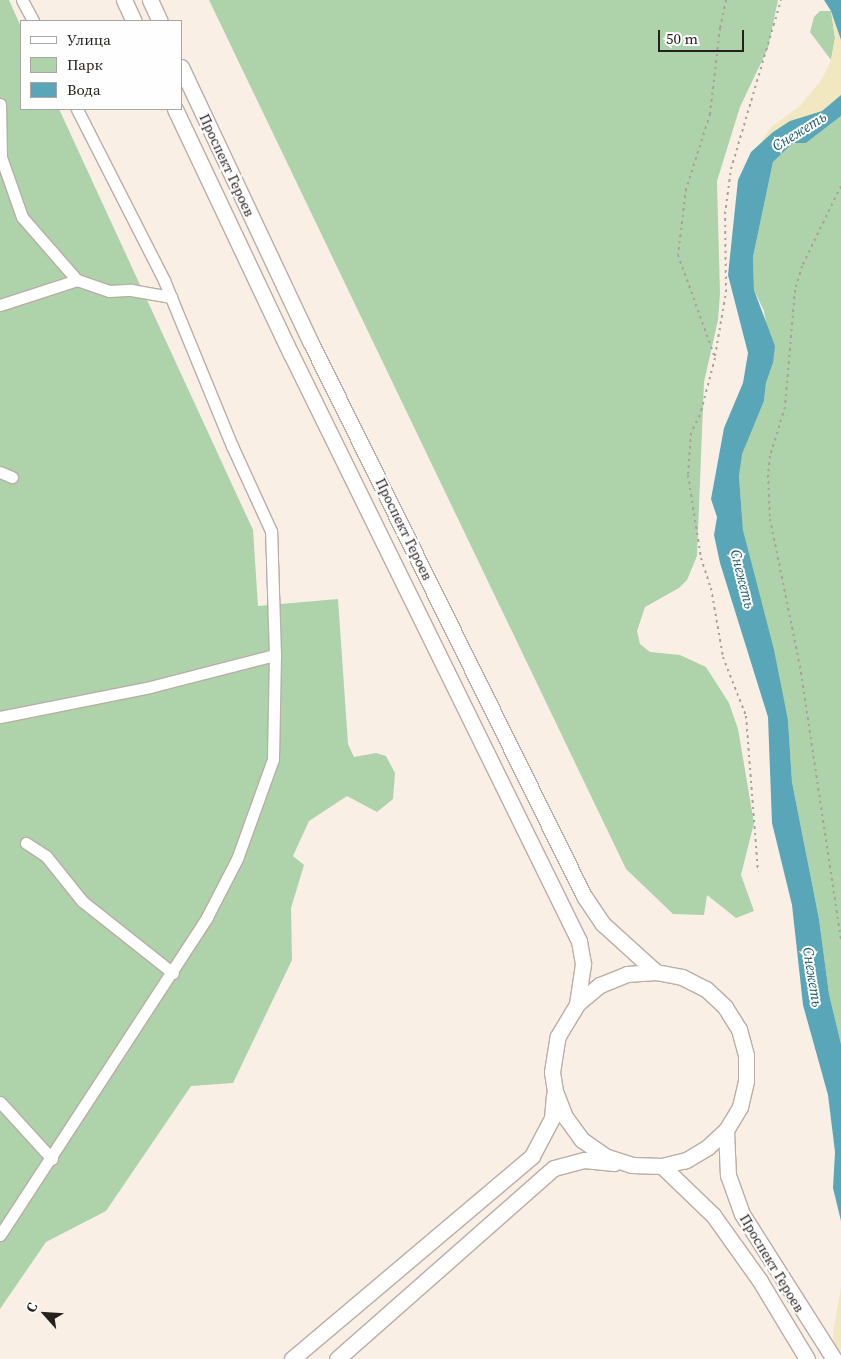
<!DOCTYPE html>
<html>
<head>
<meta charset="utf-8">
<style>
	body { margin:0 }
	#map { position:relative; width:841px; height:1359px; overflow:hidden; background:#faefe5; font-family:"Source Serif 4",serif }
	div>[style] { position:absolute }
	.green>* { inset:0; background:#aed2a9 }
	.sand>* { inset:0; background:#f1e8c2 }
	.water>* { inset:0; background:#59a6b8 }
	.path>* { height:2px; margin-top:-1px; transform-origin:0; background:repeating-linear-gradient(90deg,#aaa19a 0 2.5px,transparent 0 6.5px) }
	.roads { filter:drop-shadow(1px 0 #b9aea5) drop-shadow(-1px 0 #b9aea5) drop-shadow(0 1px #b9aea5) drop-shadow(0 -1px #b9aea5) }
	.minor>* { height:11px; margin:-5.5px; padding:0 5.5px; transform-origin:5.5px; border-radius:5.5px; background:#fff }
	.major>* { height:15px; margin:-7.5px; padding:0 7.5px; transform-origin:7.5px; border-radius:7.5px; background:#fff }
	span { translate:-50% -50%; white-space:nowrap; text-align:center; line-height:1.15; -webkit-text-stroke:4px #fefefe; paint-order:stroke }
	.street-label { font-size:14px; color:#26211e }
	.water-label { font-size:15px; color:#1a5a67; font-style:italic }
	.legend { position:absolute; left:20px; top:20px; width:162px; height:90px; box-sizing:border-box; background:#fefefe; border:1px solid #a8a6a4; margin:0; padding:6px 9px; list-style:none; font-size:15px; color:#26211e }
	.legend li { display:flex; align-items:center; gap:10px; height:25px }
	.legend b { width:25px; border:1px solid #a8a6a4 }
	.north { position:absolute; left:20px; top:1289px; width:50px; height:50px; -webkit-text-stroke:4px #fefefe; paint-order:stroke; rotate:296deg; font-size:14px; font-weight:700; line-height:20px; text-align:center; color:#26211e }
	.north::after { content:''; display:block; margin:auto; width:18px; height:22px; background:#26211e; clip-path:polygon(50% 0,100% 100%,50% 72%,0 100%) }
	.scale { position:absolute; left:658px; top:30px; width:86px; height:22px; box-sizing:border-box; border:2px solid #26211e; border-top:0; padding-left:6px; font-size:15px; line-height:18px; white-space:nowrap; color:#26211e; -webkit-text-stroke:4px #fefefe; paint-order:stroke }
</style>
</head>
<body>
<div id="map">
	<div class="green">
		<i style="clip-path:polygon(0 0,9px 0,21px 27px,21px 109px,59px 109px,253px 530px,258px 606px,338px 599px,348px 744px,354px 757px,376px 753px,386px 756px,395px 773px,393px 799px,377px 812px,347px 796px,309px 821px,293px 856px,304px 865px,291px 908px,292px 960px,233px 1083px,191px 1086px,106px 1211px,46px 1242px,0 1309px)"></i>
		<i style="clip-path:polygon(209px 0,778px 0,768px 48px,740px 107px,717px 181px,720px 294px,718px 320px,704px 382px,697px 556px,687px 580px,679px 588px,645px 607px,637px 631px,640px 644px,650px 652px,680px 655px,706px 667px,729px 703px,738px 729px,754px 823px,741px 875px,754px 911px,736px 918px,707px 895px,704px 915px,673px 914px,626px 869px)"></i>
		<i style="clip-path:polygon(820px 11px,831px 11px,835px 38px,831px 60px,810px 32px,814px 17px)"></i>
		<i style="clip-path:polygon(841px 116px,841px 1044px,829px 994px,819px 919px,792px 782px,788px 720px,743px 530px,739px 476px,741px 454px,764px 401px,766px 383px,773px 363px,764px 311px,754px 290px,753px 257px,773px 162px,793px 143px,806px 143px)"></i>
	</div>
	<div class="sand">
		<i style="clip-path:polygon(831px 11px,841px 40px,841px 95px,822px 111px,790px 121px,759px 145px,771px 127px,800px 106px,822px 79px,831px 60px,835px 38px)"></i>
		<i style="clip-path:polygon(841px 1287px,841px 1350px,834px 1359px,833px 1332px)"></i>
	</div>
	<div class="water">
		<i style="clip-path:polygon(824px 0,841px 0,841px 40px,831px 11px)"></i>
		<i style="clip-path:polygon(841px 95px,841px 116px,806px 143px,793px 143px,773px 162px,753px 257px,754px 290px,775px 346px,773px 363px,766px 383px,764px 401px,742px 454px,739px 476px,743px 530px,774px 650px,788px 720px,792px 782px,819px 919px,829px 994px,841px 1044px,841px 1221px,833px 1188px,835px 1152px,828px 1095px,803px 1005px,792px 905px,772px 823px,768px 717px,720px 563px,714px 535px,717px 517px,711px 499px,724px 428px,743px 383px,748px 353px,728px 275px,738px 180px,751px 152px,773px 132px,790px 121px,822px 111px)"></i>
	</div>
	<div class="path">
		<i style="left:726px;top:0;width:29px;rotate:102deg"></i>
		<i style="left:720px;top:28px;width:87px;rotate:96.6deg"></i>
		<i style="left:710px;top:114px;width:79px;rotate:107.7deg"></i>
		<i style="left:686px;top:189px;width:66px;rotate:96.9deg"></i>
		<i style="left:678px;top:255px;width:109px;rotate:70.2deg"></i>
		<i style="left:715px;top:358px;width:59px;rotate:104.7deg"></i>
		<i style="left:700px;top:415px;width:20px;rotate:117deg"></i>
		<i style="left:691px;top:433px;width:42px;rotate:94.1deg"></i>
		<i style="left:688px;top:475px;width:84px;rotate:81.1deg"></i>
		<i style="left:701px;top:558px;width:32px;rotate:72deg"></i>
		<i style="left:711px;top:588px;width:70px;rotate:80.1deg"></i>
		<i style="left:723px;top:657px;width:63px;rotate:68.7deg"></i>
		<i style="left:746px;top:716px;width:156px;rotate:85.6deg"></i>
		<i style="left:841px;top:186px;width:89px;rotate:116deg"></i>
		<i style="left:802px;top:266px;width:25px;rotate:106deg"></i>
		<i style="left:795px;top:290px;width:117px;rotate:94.9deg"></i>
		<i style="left:785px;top:407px;width:51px;rotate:107deg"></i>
		<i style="left:770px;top:456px;width:19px;rotate:96deg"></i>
		<i style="left:768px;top:475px;width:44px;rotate:87.4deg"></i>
		<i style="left:770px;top:519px;width:150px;rotate:78.5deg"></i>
		<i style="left:800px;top:666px;width:276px;rotate:81.5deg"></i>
		<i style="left:715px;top:356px;width:65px;rotate:-80.2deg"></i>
		<i style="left:726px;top:292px;width:78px;rotate:-90.7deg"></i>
		<i style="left:725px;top:214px;width:45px;rotate:-82.4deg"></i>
		<i style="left:731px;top:169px;width:176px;rotate:-73.5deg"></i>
	</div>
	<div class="roads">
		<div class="minor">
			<i style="left:22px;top:0;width:24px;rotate:62deg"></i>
			<i style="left:0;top:104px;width:53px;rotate:88.9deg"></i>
			<i style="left:1px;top:157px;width:64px;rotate:70.7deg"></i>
			<i style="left:22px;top:217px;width:84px;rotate:48.9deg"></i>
			<i style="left:77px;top:280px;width:34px;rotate:19deg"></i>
			<i style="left:109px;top:291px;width:22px;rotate:-3deg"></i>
			<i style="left:131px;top:290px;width:41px;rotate:9.9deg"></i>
			<i style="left:0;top:305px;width:81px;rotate:-18deg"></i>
			<i style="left:0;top:472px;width:13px;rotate:23deg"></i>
			<i style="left:0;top:717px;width:153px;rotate:-11.3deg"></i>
			<i style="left:150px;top:687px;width:129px;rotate:-14.4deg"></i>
			<i style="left:26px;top:843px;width:24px;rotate:33deg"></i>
			<i style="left:46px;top:856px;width:58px;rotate:51.3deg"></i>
			<i style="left:82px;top:901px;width:116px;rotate:38.4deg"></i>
			<i style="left:0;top:1102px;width:77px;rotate:47.6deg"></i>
			<i style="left:0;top:1235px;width:379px;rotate:-56.9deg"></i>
			<i style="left:207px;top:917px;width:65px;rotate:-62.7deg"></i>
			<i style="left:237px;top:859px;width:106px;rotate:-70.2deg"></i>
			<i style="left:273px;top:759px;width:104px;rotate:-88.9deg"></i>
			<i style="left:275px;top:655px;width:124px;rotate:-91.8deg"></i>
			<i style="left:271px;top:531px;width:94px;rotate:-114.6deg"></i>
			<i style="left:232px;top:446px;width:179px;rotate:-112.3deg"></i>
			<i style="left:164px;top:280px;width:192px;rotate:-117deg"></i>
		</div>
		<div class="major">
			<i style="left:124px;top:0;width:23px;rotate:65deg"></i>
			<i style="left:150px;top:0;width:23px;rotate:65deg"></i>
			<i style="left:181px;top:67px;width:305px;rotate:64.8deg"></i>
			<i style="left:311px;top:343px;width:617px;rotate:63.73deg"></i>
			<i style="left:584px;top:896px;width:34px;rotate:56deg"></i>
			<i style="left:603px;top:924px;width:72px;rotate:42.2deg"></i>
			<i style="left:175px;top:109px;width:271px;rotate:64.7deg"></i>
			<i style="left:291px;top:354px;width:654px;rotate:63.87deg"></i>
			<i style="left:579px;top:941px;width:23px;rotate:80deg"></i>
			<i style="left:583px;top:964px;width:40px;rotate:98.5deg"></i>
			<i style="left:726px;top:1130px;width:25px;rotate:137deg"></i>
			<i style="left:708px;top:1147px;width:26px;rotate:149deg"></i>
			<i style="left:686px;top:1160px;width:25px;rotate:166deg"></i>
			<i style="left:662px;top:1166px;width:30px;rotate:-178deg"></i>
			<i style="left:632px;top:1165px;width:28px;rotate:-162deg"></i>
			<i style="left:605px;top:1156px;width:28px;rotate:-145deg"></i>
			<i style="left:582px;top:1140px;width:29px;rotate:-126deg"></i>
			<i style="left:565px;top:1117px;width:28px;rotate:-111deg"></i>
			<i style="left:555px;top:1091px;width:19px;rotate:-99deg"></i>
			<i style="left:552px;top:1072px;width:36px;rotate:-81deg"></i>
			<i style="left:558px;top:1036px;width:37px;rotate:-59deg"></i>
			<i style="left:577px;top:1004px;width:30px;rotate:-40deg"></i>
			<i style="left:600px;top:985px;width:29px;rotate:-22deg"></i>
			<i style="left:627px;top:974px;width:29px;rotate:-4deg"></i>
			<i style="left:656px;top:972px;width:26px;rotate:11deg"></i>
			<i style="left:682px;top:977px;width:27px;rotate:27deg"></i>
			<i style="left:706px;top:989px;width:26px;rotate:43deg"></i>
			<i style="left:725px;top:1007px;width:26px;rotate:58deg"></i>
			<i style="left:739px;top:1029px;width:27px;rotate:75deg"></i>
			<i style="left:746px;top:1055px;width:26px;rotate:90deg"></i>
			<i style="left:746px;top:1081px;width:27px;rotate:103deg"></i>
			<i style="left:740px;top:1107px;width:27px;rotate:121deg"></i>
			<i style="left:726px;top:1130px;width:45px;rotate:87.5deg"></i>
			<i style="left:728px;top:1175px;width:41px;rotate:70.3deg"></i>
			<i style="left:742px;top:1214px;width:172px;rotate:57.6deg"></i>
			<i style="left:662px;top:1166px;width:71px;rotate:43.9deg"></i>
			<i style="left:713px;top:1215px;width:81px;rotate:54.5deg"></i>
			<i style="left:760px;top:1281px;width:91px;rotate:58.9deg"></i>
			<i style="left:292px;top:1359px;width:314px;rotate:-40.2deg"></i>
			<i style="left:532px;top:1156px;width:43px;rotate:-62.2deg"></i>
			<i style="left:552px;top:1118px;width:23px;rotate:-85deg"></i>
			<i style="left:337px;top:1359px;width:289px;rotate:-41.4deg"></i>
			<i style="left:554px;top:1168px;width:31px;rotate:-15deg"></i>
			<i style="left:584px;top:1160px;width:30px;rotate:6deg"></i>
		</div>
	</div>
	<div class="street-label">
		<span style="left:227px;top:165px;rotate:65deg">Проспект Героев</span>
		<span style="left:404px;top:529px;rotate:64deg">Проспект Героев</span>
		<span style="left:772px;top:1263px;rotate:59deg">Проспект Героев</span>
	</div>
	<div class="water-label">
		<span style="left:799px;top:131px;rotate:-32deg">Снежеть</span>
		<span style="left:743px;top:579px;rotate:76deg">Снежеть</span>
		<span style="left:813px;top:977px;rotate:81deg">Снежеть</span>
	</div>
	<ul class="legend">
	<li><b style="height:6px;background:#fff"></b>Улица</li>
	<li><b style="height:14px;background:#aed2a9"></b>Парк</li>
	<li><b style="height:14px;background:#59a6b8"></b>Вода</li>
	</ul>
	<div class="north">С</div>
	<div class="scale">50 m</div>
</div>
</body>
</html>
